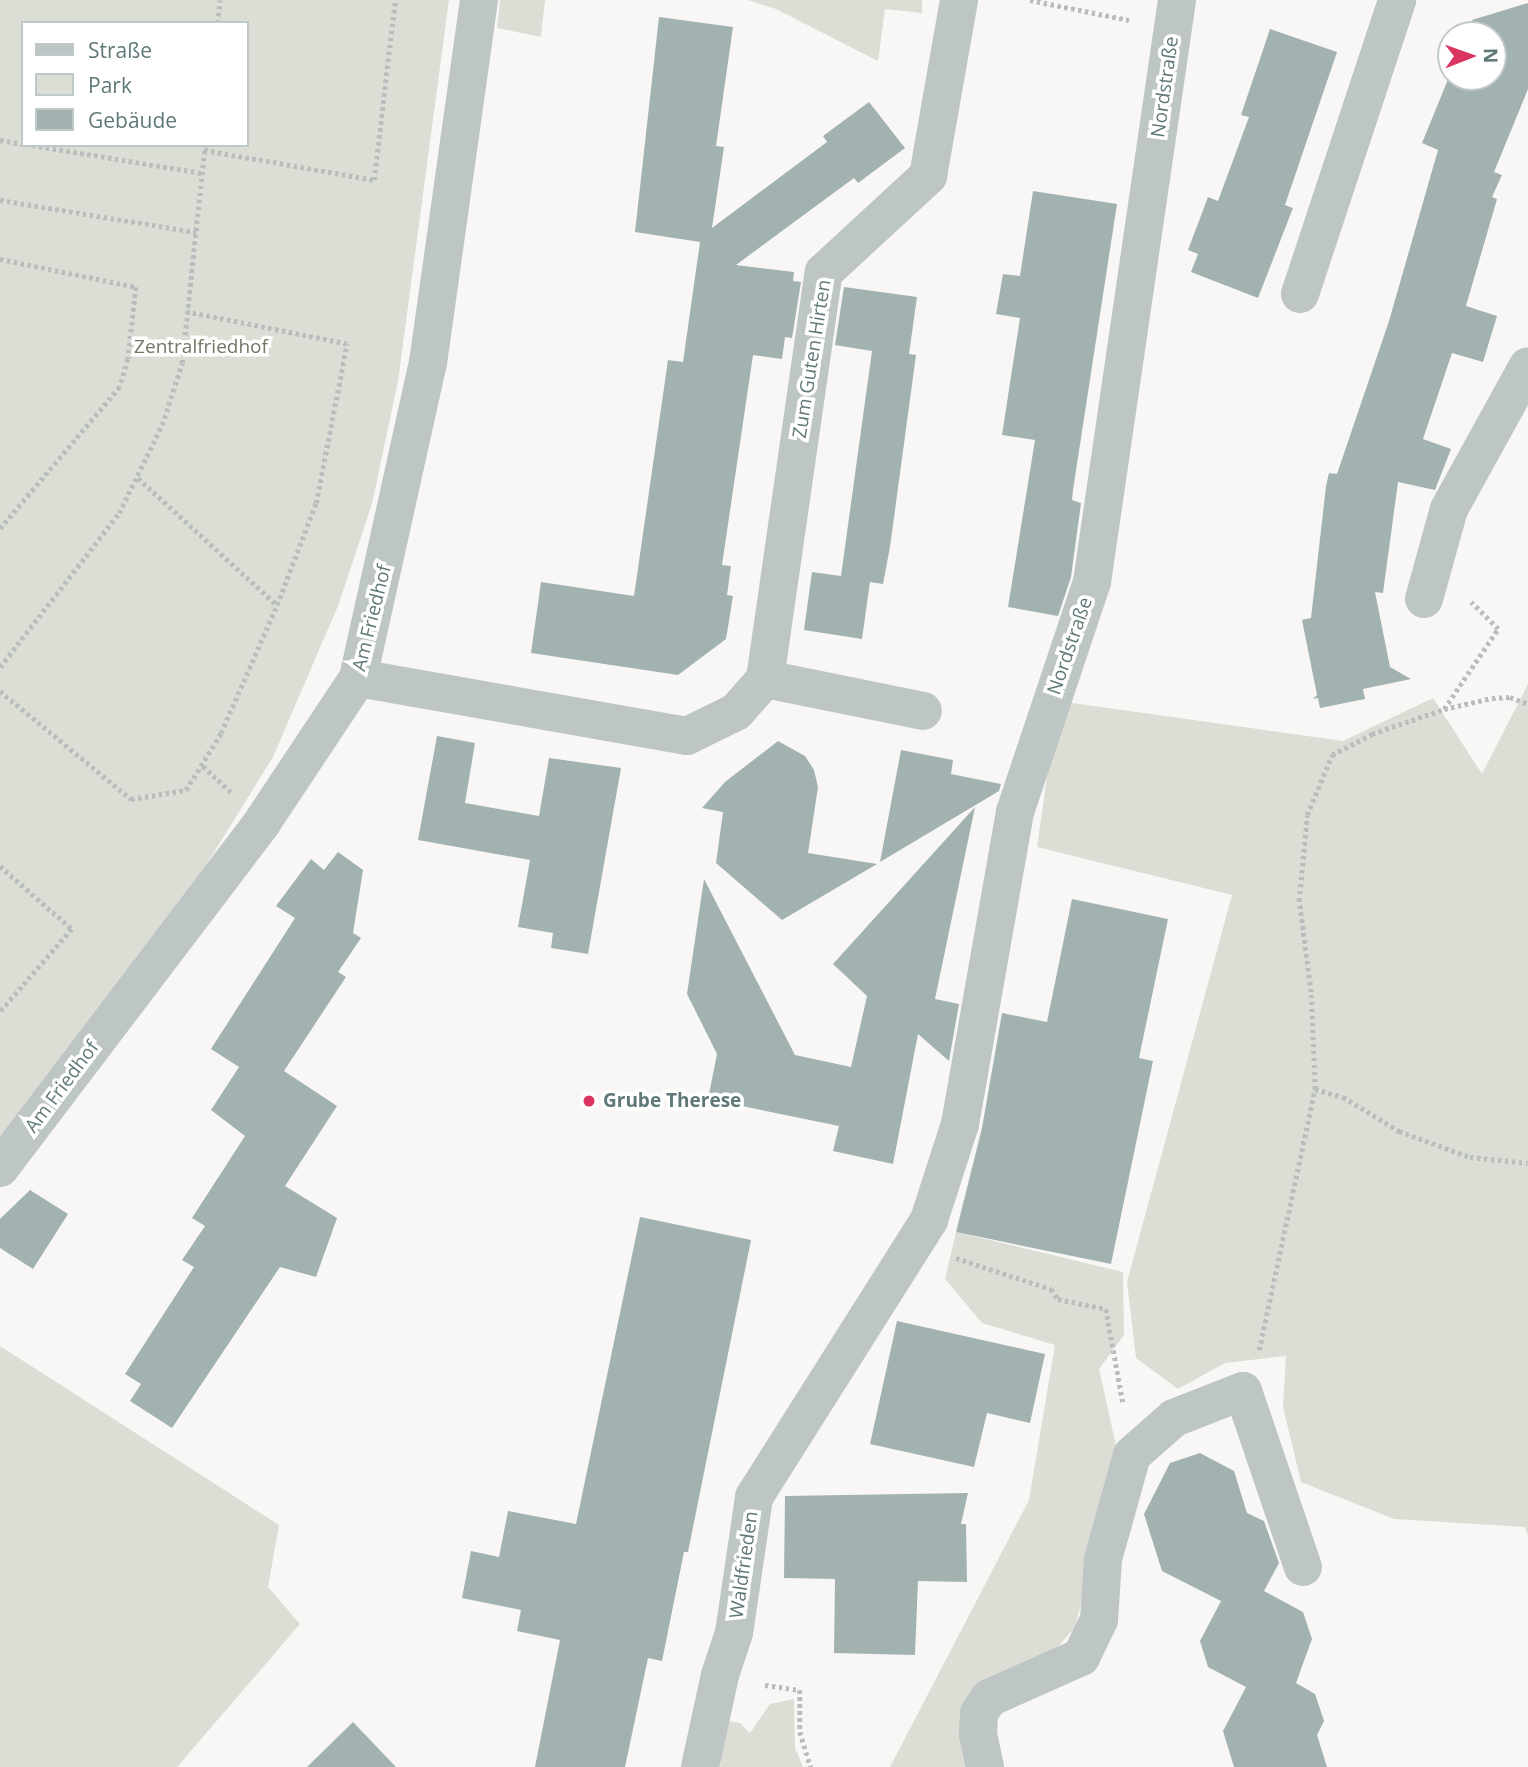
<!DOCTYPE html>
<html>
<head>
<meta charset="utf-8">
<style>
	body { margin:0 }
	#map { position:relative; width:1528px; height:1767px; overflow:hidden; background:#f8f7f6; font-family:"Open Sans",sans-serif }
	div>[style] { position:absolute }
	.green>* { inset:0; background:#dcddd5 }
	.building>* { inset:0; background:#a2b2b0 }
	.path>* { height:4.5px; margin-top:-2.25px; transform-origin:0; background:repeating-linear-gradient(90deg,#b8bebe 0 3.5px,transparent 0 7px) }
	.minor>* { height:38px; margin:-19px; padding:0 19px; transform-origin:19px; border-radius:19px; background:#bdc5c5 }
	.dots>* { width:19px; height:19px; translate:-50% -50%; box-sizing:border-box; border:4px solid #fff; border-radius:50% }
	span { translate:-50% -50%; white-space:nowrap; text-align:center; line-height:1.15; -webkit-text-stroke:7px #fff; paint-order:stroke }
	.street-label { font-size:19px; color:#607978 }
	.park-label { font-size:19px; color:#717763 }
	.poi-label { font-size:19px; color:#607978; font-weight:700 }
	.left { translate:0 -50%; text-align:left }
	.legend { position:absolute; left:21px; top:21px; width:228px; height:126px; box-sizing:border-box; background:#fff; border:2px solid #bfc9c9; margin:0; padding:9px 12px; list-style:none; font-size:21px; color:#607978 }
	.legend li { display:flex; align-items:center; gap:14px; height:35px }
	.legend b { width:35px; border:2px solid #bfc9c9 }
	.north { position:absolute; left:1437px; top:21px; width:70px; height:70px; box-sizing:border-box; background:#fff; border:2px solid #bfc9c9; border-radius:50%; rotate:89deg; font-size:19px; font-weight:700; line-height:28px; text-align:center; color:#607978 }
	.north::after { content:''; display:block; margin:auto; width:24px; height:32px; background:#da3461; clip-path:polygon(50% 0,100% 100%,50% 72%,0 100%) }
</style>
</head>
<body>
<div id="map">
	<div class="green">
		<i style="clip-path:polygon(evenodd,0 0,449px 0,398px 381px,372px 504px,338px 606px,273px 757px,192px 888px,0 1144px,0 0,23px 23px,247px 23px,247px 145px,23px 145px,23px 23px)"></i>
		<i style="clip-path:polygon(500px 0,545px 0,541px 37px,497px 28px)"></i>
		<i style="clip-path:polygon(748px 0,922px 0,922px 13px,885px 9px,878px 61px,776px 9px)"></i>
		<i style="clip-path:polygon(1528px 684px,1528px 1536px,1525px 1527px,1394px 1519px,1301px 1482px,1283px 1407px,1286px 1356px,1225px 1363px,1178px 1389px,1136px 1358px,1127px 1282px,1232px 895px,1037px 847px,1058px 701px,1343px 741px,1433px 698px,1482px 774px)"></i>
		<i style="clip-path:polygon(956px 1232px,1123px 1272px,1124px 1335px,1099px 1369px,1119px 1459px,1075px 1627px,1052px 1654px,1023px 1669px,972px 1767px,890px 1767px,1029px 1500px,1055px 1345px,982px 1323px,945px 1279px)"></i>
		<i style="clip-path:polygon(0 1346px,279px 1525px,268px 1587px,300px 1624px,177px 1767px,0 1767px)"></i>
		<i style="clip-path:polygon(794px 1699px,795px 1748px,803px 1767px,720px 1767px,726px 1721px,740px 1723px,750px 1733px,770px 1704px)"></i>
	</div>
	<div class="building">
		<i style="clip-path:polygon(1528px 3px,1528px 89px,1494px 172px,1502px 175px,1492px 197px,1497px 199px,1466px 306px,1497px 316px,1483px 362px,1452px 353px,1423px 439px,1451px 449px,1435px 490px,1398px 482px,1383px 593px,1375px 592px,1390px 667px,1411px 679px,1363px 689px,1365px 699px,1320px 708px,1318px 698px,1313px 699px,1317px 695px,1302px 620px,1311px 618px,1326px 486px,1329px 473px,1337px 474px,1389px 321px,1438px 150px,1422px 143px,1451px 72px,1451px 77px,1493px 77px,1493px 35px,1466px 35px,1472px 20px)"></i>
		<i style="clip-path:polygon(659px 17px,733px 27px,716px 146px,724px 147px,712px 228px,827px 142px,823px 136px,869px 102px,905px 148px,858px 183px,854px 178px,736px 265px,794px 272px,793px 281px,801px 282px,792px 338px,785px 337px,782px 359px,753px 355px,722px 565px,731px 566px,727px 595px,733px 596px,726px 639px,678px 675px,531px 653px,541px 582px,634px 596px,668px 360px,683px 362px,700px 242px,635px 232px)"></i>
		<i style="clip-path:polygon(1270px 29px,1337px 52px,1285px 205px,1293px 208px,1258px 298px,1191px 272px,1198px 254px,1188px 250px,1208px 197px,1218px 201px,1249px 117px,1241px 115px)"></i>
		<i style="clip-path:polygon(1033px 191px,1117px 204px,1073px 490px,1072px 500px,1081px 503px,1071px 577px,1058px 616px,1008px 607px,1035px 440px,1002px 435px,1020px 318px,996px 314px,1003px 274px,1020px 276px)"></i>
		<i style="clip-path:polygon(844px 287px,917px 297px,909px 354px,916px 355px,890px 547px,883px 584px,870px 582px,862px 639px,804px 630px,812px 572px,841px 576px,872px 351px,835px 345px)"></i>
		<i style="clip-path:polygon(437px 736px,475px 743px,465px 803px,539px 816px,549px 758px,621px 768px,588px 954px,551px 948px,553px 933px,518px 927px,530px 860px,418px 840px)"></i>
		<i style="clip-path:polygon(778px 741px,805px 756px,814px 770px,818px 787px,808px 853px,877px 864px,782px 920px,716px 863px,723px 812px,702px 808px,725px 782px)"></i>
		<i style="clip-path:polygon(901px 750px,953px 760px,951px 774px,1001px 784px,999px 791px,880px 862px)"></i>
		<i style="clip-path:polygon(975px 807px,935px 999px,959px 1004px,949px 1061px,918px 1034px,893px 1164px,833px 1151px,839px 1126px,708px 1099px,717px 1054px,687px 994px,704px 879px,795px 1055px,851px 1067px,867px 996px,833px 964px)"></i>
		<i style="clip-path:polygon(338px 852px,363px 870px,353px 933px,361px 938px,338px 972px,346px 977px,284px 1071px,337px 1106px,285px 1186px,337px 1218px,316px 1277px,280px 1267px,172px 1428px,130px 1401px,141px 1384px,125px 1374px,194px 1267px,182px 1260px,205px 1226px,192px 1218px,245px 1136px,211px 1110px,239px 1067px,211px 1049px,295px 918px,276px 906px,311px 859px,324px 870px)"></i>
		<i style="clip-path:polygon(1072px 899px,1168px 919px,1139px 1058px,1153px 1061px,1111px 1264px,956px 1232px,982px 1128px,1002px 1013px,1047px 1022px)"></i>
		<i style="clip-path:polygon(30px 1190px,68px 1214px,33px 1269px,0 1248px,0 1219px)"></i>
		<i style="clip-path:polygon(640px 1217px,751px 1240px,688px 1552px,684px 1552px,662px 1661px,648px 1658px,625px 1767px,535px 1767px,560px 1640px,517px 1631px,521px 1610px,462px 1598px,471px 1551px,499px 1557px,508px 1511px,576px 1524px)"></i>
		<i style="clip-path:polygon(897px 1321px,1045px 1354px,1030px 1423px,987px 1413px,974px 1467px,870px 1444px)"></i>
		<i style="clip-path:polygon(1200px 1453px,1234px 1471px,1247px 1513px,1264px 1521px,1279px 1563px,1264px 1591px,1303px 1612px,1312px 1639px,1296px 1683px,1315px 1694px,1324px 1721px,1317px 1735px,1327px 1767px,1234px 1767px,1223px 1731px,1246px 1687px,1208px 1667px,1200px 1641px,1221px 1601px,1162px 1571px,1144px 1514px,1170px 1463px)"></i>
		<i style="clip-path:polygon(968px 1493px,961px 1524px,966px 1524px,967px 1582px,918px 1581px,915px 1655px,834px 1653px,835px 1579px,784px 1578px,785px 1496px)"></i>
		<i style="clip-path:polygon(353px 1722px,396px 1767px,307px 1767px)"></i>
	</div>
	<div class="path">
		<i style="left:1030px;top:0;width:101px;rotate:11.4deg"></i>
		<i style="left:217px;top:23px;width:23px;rotate:-83deg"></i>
		<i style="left:0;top:140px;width:23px;rotate:10deg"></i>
		<i style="left:32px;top:145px;width:172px;rotate:9.4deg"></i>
		<i style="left:204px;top:150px;width:173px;rotate:10deg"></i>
		<i style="left:374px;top:180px;width:181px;rotate:-83.3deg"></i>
		<i style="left:0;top:200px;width:199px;rotate:9.3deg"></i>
		<i style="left:0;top:259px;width:139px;rotate:11.6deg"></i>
		<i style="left:136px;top:287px;width:72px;rotate:96.3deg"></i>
		<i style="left:128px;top:359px;width:29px;rotate:106deg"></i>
		<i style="left:120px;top:387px;width:186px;rotate:130.2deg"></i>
		<i style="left:138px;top:478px;width:188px;rotate:42.4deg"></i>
		<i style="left:277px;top:605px;width:109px;rotate:-69.1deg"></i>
		<i style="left:316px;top:503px;width:162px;rotate:-79deg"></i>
		<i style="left:347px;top:344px;width:163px;rotate:-168.7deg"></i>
		<i style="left:0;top:667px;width:195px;rotate:-52.3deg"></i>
		<i style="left:119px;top:513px;width:98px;rotate:-64deg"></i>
		<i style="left:162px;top:425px;width:65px;rotate:-72.1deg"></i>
		<i style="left:182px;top:363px;width:219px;rotate:-84deg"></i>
		<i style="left:0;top:691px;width:170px;rotate:39.5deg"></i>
		<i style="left:131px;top:799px;width:56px;rotate:-9.3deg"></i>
		<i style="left:186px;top:790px;width:67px;rotate:-58.4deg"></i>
		<i style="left:221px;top:733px;width:140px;rotate:-66.4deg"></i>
		<i style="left:1444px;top:709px;width:97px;rotate:-56deg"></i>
		<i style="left:1498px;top:629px;width:38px;rotate:-135deg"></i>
		<i style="left:203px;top:766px;width:38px;rotate:43deg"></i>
		<i style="left:0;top:866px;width:96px;rotate:41.2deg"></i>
		<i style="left:72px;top:929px;width:110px;rotate:130.9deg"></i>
		<i style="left:1315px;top:1089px;width:29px;rotate:16deg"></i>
		<i style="left:1343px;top:1097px;width:66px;rotate:31.3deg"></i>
		<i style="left:1399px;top:1131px;width:76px;rotate:20.1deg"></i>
		<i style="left:1470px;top:1157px;width:58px;rotate:5.9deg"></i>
		<i style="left:956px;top:1258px;width:100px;rotate:18.1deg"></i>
		<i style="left:1051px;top:1289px;width:12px;rotate:55deg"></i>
		<i style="left:1058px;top:1299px;width:49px;rotate:11.8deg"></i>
		<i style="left:1106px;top:1309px;width:96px;rotate:79.7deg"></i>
		<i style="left:1259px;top:1350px;width:267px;rotate:-77.9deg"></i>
		<i style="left:1315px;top:1089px;width:97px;rotate:-92.4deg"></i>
		<i style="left:1311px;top:992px;width:92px;rotate:-97.5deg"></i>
		<i style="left:1299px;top:901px;width:86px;rotate:-84.7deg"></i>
		<i style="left:1307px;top:815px;width:65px;rotate:-67.4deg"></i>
		<i style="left:1332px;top:755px;width:45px;rotate:-27.7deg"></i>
		<i style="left:1372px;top:734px;width:76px;rotate:-19.1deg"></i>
		<i style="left:1444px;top:709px;width:49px;rotate:-12.9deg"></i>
		<i style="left:1492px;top:698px;width:18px;rotate:-3deg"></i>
		<i style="left:1510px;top:697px;width:19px;rotate:21deg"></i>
		<i style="left:765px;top:1685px;width:35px;rotate:8deg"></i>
		<i style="left:800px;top:1690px;width:42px;rotate:90deg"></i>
		<i style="left:800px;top:1732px;width:37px;rotate:73deg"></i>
	</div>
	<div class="minor">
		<i style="left:1300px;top:294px;width:310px;rotate:-71.7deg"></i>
		<i style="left:1424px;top:599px;width:93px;rotate:-74.5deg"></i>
		<i style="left:1449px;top:509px;width:163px;rotate:-61.1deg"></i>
		<i style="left:358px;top:678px;width:334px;rotate:10deg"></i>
		<i style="left:687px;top:736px;width:55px;rotate:-26.1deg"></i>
		<i style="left:736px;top:712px;width:44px;rotate:-48.7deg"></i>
		<i style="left:765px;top:679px;width:411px;rotate:-81.8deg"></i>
		<i style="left:824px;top:272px;width:142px;rotate:-42.7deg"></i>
		<i style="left:928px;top:176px;width:179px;rotate:-80deg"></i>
		<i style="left:765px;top:679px;width:161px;rotate:11.4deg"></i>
		<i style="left:0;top:1168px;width:435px;rotate:-52.8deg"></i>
		<i style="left:263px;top:821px;width:172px;rotate:-56.4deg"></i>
		<i style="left:358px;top:678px;width:323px;rotate:-77.5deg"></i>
		<i style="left:428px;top:363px;width:367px;rotate:-82deg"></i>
		<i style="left:700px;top:1767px;width:94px;rotate:-77.7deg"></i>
		<i style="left:720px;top:1675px;width:44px;rotate:-71.6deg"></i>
		<i style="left:734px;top:1633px;width:137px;rotate:-81.6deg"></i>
		<i style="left:754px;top:1497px;width:328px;rotate:-57.7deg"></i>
		<i style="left:929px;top:1220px;width:101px;rotate:-72.1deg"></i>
		<i style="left:960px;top:1124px;width:317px;rotate:-80deg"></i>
		<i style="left:1015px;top:812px;width:243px;rotate:-71.5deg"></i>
		<i style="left:1092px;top:582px;width:588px;rotate:-81.69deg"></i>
		<i style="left:985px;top:1767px;width:34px;rotate:-102deg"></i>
		<i style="left:978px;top:1734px;width:21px;rotate:-87deg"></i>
		<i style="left:979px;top:1713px;width:18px;rotate:-56deg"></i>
		<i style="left:989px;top:1698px;width:101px;rotate:-24deg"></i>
		<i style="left:1081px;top:1657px;width:41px;rotate:-64.1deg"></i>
		<i style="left:1099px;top:1620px;width:61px;rotate:-86.2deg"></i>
		<i style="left:1103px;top:1559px;width:108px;rotate:-74.4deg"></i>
		<i style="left:1132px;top:1455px;width:56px;rotate:-41.4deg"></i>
		<i style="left:1174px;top:1418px;width:74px;rotate:-21.4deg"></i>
		<i style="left:1243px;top:1391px;width:186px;rotate:71.2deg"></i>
	</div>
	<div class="dots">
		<i style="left:589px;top:1101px;background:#da3461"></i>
	</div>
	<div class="street-label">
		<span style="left:1165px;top:87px;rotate:-82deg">Nordstraße</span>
		<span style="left:812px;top:359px;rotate:-81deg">Zum Guten Hirten</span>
		<span style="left:372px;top:618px;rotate:-76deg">Am Friedhof</span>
		<span style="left:1070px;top:646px;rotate:-71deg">Nordstraße</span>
		<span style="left:62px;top:1087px;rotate:-53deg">Am Friedhof</span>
		<span style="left:744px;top:1565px;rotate:-82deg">Waldfrieden</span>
	</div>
	<div class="park-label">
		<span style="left:201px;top:347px">Zentralfriedhof</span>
	</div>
	<div class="poi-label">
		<span class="left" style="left:603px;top:1101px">Grube Therese</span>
	</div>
	<ul class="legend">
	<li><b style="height:9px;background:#bdc5c5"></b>Straße</li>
	<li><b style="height:19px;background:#dcddd5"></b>Park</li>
	<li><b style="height:19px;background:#a2b2b0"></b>Gebäude</li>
	</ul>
	<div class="north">N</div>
</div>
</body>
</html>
